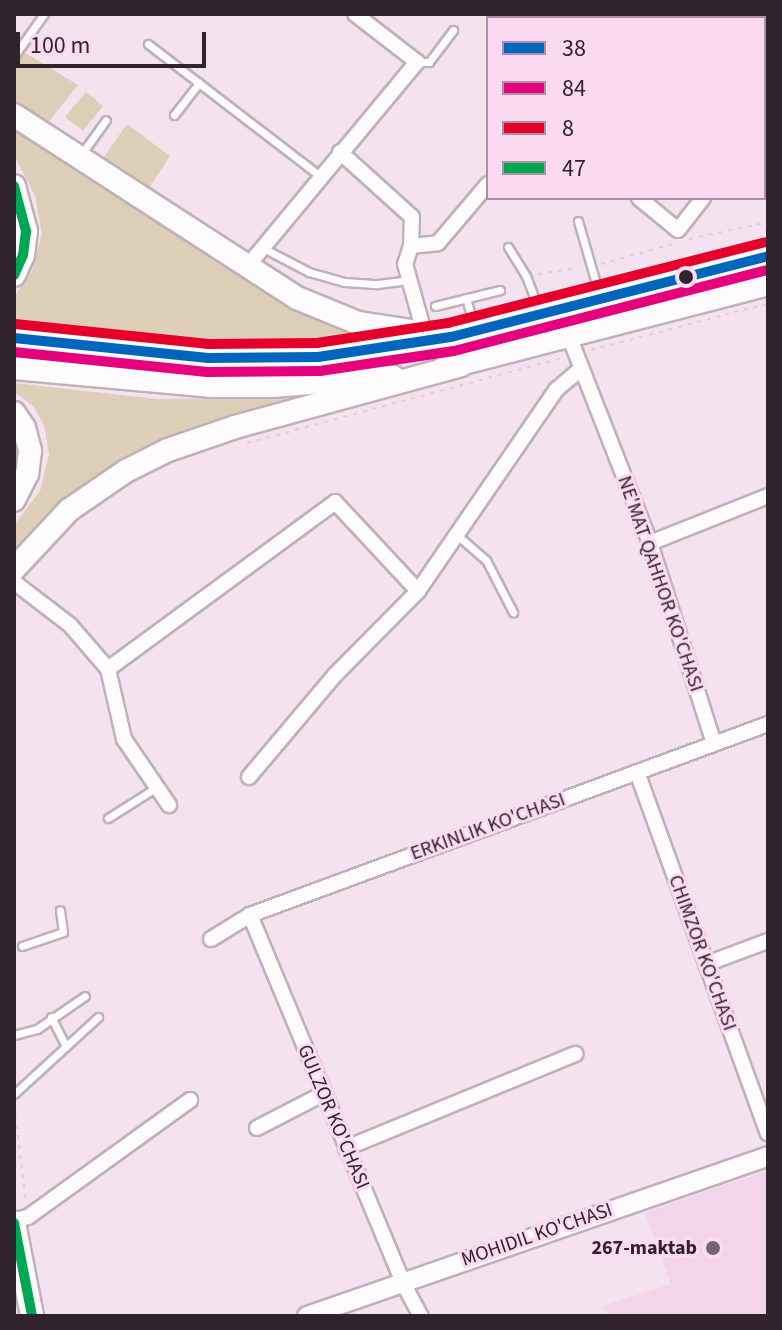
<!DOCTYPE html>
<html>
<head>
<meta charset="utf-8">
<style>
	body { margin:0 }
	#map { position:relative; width:782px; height:1330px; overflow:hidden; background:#f4e2ee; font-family:"Source Sans 3",sans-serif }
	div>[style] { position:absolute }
	.built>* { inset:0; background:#f3d5eb }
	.green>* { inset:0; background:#ddcfb7 }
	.path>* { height:2px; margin-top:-1px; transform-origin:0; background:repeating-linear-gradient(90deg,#d8d3d6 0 4px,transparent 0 10px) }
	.roads { filter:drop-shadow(2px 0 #bfb0ba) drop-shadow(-2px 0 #bfb0ba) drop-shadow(0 2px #bfb0ba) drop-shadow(0 -2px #bfb0ba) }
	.service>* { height:7px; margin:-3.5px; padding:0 3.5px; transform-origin:3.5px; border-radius:3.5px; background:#fdfbfc }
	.minor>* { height:14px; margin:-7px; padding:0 7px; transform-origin:7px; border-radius:7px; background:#fdfbfc }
	.tertiary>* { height:18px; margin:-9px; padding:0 9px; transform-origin:9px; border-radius:9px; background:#fdfbfc }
	.primary>* { height:22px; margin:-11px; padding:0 11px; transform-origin:11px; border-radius:11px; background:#fdfbfc }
	.trunk>* { height:22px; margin:-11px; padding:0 11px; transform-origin:11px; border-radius:11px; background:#fdfbfc }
	.bus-1>* { height:10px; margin:-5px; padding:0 5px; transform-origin:5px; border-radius:5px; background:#0065bd }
	.bus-2>* { height:10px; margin:-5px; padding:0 5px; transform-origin:5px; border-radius:5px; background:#e5007d }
	.bus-3>* { height:10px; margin:-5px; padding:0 5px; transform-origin:5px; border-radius:5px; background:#e4002b }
	.bus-4>* { height:10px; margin:-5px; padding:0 5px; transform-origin:5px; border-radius:5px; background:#00a651 }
	.dots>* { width:22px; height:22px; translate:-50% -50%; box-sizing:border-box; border:4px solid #fcdaf2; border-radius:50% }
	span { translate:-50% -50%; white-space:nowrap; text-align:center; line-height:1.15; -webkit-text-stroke:6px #fcdaf2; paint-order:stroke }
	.street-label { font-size:20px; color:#30232d }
	.poi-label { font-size:20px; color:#30232d; font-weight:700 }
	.right { translate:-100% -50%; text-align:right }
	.frame { position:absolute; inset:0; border:16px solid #30232d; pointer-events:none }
	.legend { position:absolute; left:486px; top:16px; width:280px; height:184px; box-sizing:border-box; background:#fcdaf2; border:2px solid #aa91a3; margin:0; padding:10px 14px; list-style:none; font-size:24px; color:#30232d }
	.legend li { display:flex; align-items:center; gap:16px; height:40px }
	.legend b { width:40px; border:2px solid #aa91a3 }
	.scale { position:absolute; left:16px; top:32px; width:190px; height:36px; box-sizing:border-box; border:4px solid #30232d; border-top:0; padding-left:10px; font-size:24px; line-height:28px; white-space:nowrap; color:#30232d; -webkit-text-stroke:6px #fcdaf2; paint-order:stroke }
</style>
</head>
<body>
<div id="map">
	<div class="built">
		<i style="clip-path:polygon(768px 1170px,768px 1316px,608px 1316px,603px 1306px,671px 1284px,645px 1213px)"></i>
	</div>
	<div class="green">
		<i style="clip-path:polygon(14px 46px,78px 85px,46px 125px,14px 104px)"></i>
		<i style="clip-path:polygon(86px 92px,103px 106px,83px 131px,65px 117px)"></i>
		<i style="clip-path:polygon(14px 124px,253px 284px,325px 322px,383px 336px,256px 343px,14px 322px,14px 297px,32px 271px,42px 234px,35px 196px,14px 155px)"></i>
		<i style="clip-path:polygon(127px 124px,170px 156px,147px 191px,101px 161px)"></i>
		<i style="clip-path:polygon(14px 383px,157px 399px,303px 397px,219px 420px,130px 457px,84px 485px,14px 552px,14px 525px,40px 491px,49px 454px,44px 425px,33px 406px,14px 392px)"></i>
	</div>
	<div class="path">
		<i style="left:689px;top:239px;width:81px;rotate:-12.1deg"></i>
		<i style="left:601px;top:264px;width:78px;rotate:-15.6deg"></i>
		<i style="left:538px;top:274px;width:41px;rotate:-8.3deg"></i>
		<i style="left:734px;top:312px;width:35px;rotate:-13deg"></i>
		<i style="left:591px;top:350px;width:142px;rotate:-14.7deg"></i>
		<i style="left:247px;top:443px;width:326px;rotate:-15.1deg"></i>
		<i style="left:14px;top:1105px;width:97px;rotate:82.9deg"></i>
	</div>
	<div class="roads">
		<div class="service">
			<i style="left:148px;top:44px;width:217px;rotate:37.5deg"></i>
			<i style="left:14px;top:56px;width:52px;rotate:-54.5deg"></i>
			<i style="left:417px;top:62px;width:12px"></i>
			<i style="left:429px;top:62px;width:40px;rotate:-53deg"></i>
			<i style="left:174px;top:115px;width:41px;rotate:-52deg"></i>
			<i style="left:80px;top:156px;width:44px;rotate:-54.2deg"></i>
			<i style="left:578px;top:221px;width:79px;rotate:73.9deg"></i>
			<i style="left:508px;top:247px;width:34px;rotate:58deg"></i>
			<i style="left:526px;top:276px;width:39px;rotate:69deg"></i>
			<i style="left:263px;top:248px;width:52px;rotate:27.6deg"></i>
			<i style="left:309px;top:272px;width:37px;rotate:16deg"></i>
			<i style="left:345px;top:282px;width:32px;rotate:4deg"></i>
			<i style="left:377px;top:284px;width:32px;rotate:-7deg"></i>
			<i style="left:466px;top:298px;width:32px;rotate:74deg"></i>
			<i style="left:435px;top:306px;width:67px;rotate:-13.8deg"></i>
			<i style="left:457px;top:535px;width:38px;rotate:41deg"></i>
			<i style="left:486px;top:560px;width:59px;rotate:62.6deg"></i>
			<i style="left:108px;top:818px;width:58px;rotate:-32.3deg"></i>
			<i style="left:22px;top:946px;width:43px;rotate:-18.9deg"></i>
			<i style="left:63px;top:932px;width:22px;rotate:-98deg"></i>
			<i style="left:51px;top:1017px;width:33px;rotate:63deg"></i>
			<i style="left:14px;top:1035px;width:24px;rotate:-15deg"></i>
			<i style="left:37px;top:1029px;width:58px;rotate:-34.5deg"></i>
			<i style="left:14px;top:1094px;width:114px;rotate:-42.5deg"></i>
		</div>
		<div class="minor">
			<i style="left:617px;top:18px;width:5px;rotate:-53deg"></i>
			<i style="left:764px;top:123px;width:6px;rotate:-51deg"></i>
			<i style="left:340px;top:152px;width:97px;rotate:42.1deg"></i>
			<i style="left:412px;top:217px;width:29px;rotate:92deg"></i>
			<i style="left:411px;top:246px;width:19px;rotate:108deg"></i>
			<i style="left:405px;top:264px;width:78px;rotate:74.4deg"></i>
			<i style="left:639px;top:198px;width:50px;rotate:39.4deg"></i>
			<i style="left:678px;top:230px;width:41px;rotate:-52deg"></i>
			<i style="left:411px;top:246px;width:27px;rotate:-6deg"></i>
			<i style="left:438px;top:243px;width:77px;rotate:-49.7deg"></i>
			<i style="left:246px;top:268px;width:268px;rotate:-50.3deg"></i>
			<i style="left:417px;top:62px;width:78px;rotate:-142.3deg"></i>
			<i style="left:569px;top:336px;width:222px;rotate:68.6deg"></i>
			<i style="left:650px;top:543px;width:210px;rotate:72.3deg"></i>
			<i style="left:650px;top:543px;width:127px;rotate:-21.7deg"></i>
			<i style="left:14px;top:582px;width:71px;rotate:37.5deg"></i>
			<i style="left:70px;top:625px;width:58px;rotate:49.2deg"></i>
			<i style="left:108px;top:669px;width:72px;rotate:77.1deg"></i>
			<i style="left:124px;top:739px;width:80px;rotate:55.7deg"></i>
			<i style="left:108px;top:669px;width:282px;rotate:-36.3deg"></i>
			<i style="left:335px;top:502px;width:122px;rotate:47deg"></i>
			<i style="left:637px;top:772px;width:384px;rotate:70.1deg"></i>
			<i style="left:249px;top:777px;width:133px;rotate:-49.9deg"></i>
			<i style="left:335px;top:675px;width:118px;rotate:-45.3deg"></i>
			<i style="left:418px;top:591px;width:245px;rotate:-55.5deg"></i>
			<i style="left:557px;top:389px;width:30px;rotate:-40deg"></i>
			<i style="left:250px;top:915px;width:396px;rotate:67.4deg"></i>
			<i style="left:402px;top:1281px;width:40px;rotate:62deg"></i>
			<i style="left:211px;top:939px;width:46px;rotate:-31.6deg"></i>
			<i style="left:250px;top:915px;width:552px;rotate:-20.24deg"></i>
			<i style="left:706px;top:964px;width:66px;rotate:-20.4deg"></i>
			<i style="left:257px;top:1128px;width:74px;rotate:-27.3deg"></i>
			<i style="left:346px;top:1148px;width:248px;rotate:-22.3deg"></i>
			<i style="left:14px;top:1220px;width:14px;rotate:-12deg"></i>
			<i style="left:28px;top:1217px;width:200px;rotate:-35.8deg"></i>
		</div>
		<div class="tertiary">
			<i style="left:734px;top:14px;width:7px;rotate:34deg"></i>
			<i style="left:764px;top:33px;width:4px;rotate:27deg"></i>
			<i style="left:307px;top:1316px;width:488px;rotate:-19.1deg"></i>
		</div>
		<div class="primary">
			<i style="left:14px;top:338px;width:195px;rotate:5.9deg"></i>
			<i style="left:208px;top:358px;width:110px;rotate:-0.5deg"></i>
			<i style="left:318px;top:357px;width:134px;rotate:-8.6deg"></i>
			<i style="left:451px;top:337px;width:327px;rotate:-14.3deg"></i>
			<i style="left:14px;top:368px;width:197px;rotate:5.2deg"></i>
			<i style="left:210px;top:386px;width:61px"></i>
			<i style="left:271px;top:386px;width:123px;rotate:-4.2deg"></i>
			<i style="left:444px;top:368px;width:335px;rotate:-14.5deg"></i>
		</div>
		<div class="trunk">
			<i style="left:14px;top:115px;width:337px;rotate:32.9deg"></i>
			<i style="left:297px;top:298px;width:66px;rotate:22.3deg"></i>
			<i style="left:358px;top:323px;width:94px;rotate:8.6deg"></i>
			<i style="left:14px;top:186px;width:47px;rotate:75.1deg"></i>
			<i style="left:26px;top:231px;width:24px;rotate:97deg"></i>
			<i style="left:23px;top:255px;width:22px;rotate:114deg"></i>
			<i style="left:14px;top:413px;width:18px;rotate:56deg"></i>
			<i style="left:24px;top:428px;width:24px;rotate:75deg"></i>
			<i style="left:30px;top:451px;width:23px;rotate:97deg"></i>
			<i style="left:27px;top:474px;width:29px;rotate:117deg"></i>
			<i style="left:14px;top:569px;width:81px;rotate:-47deg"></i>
			<i style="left:69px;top:510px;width:69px;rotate:-34.4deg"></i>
			<i style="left:126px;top:471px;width:47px;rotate:-26.6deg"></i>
			<i style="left:168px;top:450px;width:71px;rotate:-18.9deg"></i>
			<i style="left:235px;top:427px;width:234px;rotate:-15.3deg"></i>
			<i style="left:14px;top:1223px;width:95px;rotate:79deg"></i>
		</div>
	</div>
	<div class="bus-1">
		<i style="left:14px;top:338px;width:195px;rotate:5.9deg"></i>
		<i style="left:208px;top:358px;width:110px;rotate:-0.5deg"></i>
		<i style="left:318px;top:357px;width:134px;rotate:-8.6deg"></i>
		<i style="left:451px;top:337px;width:327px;rotate:-14.3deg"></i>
	</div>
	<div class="bus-2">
		<i style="left:14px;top:352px;width:194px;rotate:5.9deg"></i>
		<i style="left:207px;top:372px;width:113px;rotate:-0.5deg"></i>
		<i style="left:320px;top:371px;width:135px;rotate:-8.5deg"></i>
		<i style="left:454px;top:351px;width:324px;rotate:-14.5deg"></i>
	</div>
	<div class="bus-3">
		<i style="left:15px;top:324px;width:195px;rotate:5.9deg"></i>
		<i style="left:209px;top:344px;width:108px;rotate:-0.5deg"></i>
		<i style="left:317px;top:343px;width:133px;rotate:-8.7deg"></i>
		<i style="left:448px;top:323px;width:327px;rotate:-14.3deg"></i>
	</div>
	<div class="bus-4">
		<i style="left:14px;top:186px;width:47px;rotate:75.1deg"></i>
		<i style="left:26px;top:231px;width:24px;rotate:97deg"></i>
		<i style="left:23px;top:255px;width:22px;rotate:114deg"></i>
		<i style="left:14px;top:1223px;width:95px;rotate:79deg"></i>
	</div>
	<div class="dots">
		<i style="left:686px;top:277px;background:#30232d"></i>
		<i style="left:713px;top:1248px;background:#756671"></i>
	</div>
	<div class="street-label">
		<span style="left:660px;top:584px;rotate:71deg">NE'MAT QAHHOR KO'CHASI</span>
		<span style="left:488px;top:827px;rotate:-20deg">ERKINLIK KO'CHASI</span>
		<span style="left:702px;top:953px;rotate:70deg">CHIMZOR KO'CHASI</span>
		<span style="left:333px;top:1117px;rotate:67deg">GULZOR KO'CHASI</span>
		<span style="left:537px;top:1235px;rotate:-19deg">MOHIDIL KO'CHASI</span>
	</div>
	<div class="poi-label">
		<span class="right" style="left:697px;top:1248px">267-maktab</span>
	</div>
	<div class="frame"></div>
	<ul class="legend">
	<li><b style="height:10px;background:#0065bd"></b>38</li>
	<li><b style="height:10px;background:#e5007d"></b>84</li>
	<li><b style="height:10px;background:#e4002b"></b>8</li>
	<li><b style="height:10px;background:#00a651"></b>47</li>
	</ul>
	<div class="scale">100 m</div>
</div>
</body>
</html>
